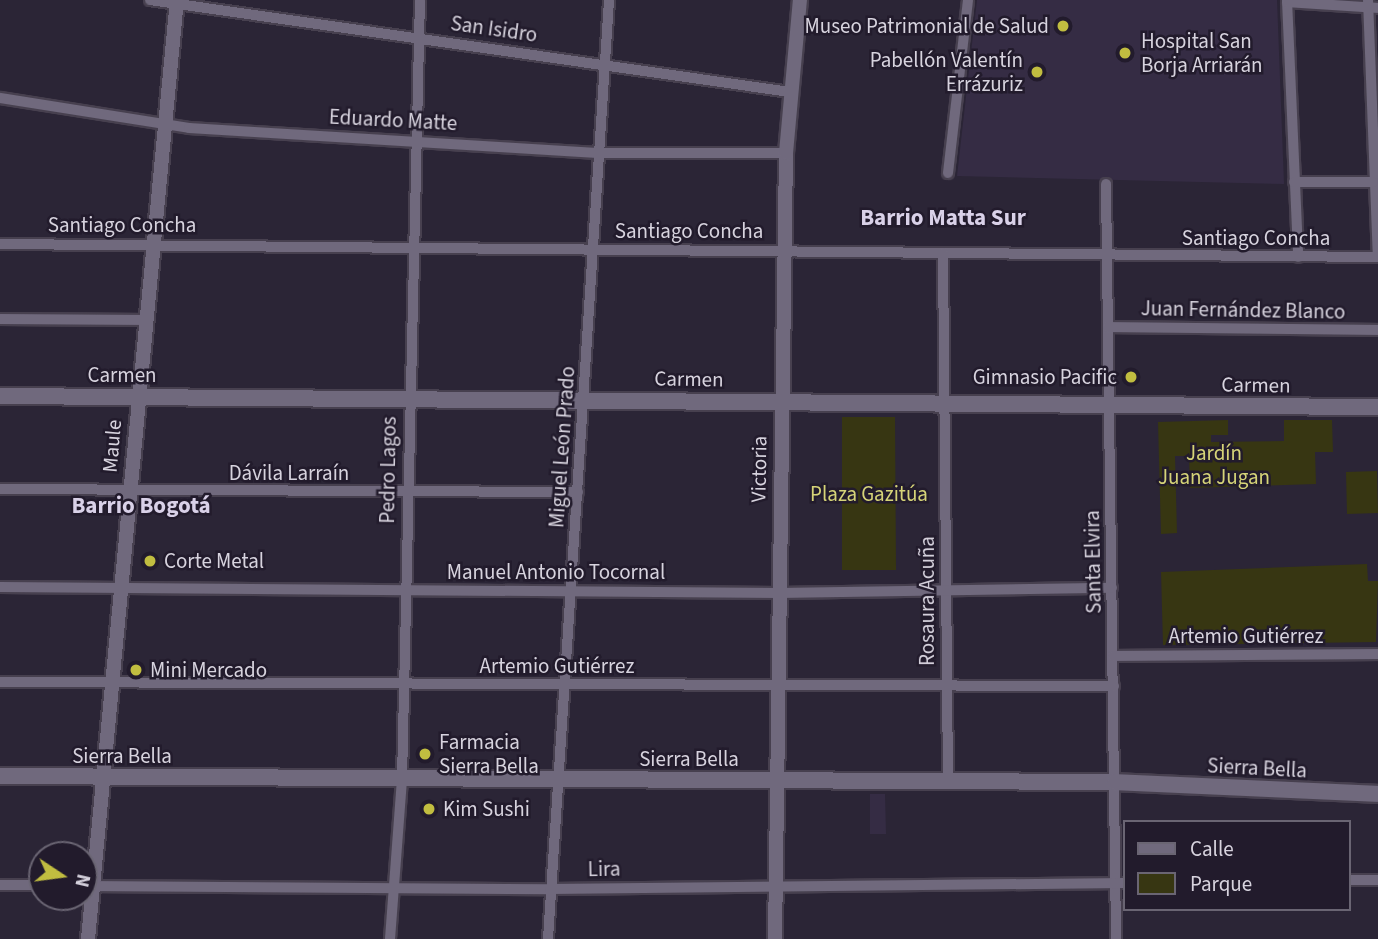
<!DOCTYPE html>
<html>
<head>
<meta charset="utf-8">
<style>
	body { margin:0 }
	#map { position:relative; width:1378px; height:939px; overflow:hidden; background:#2b2536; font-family:"Source Sans 3",sans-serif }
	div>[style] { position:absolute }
	.built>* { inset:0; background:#352c44 }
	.green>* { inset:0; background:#373612 }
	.roads { filter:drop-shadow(2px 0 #47404f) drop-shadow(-2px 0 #47404f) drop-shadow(0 2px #47404f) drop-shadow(0 -2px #47404f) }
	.minor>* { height:10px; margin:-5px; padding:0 5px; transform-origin:5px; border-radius:5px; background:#70697d }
	.tertiary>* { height:14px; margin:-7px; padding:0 7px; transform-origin:7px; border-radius:7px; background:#70697d }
	.secondary>* { height:16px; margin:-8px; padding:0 8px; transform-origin:8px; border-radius:8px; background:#70697d }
	.dots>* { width:19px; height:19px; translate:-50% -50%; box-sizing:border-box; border:4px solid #221b2c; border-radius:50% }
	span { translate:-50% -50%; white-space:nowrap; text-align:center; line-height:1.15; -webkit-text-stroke:5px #221b2c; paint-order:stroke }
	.poi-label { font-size:21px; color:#d7d3de }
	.right { translate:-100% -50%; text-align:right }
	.left { translate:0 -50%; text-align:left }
	.street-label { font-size:21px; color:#d7d3de }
	.park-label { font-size:21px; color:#d6d478 }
	.neighbourhood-label { font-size:23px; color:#d9d1e8; font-weight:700 }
	.legend { position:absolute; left:1123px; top:820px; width:228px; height:91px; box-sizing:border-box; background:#221b2c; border:2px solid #6a6573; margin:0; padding:9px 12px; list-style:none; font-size:21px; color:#d7d3de }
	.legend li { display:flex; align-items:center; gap:14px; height:35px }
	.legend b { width:35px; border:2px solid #6a6573 }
	.north { position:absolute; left:28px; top:841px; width:70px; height:70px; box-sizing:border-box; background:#221b2c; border:2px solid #6a6573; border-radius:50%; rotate:103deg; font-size:19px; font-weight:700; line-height:28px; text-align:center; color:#d7d3de }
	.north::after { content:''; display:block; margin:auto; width:24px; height:32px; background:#c1bd40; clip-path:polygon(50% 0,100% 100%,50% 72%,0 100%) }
</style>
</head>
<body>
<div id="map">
	<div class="built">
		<i style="clip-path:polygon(977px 0,1277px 0,1284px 184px,957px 176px)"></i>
		<i style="clip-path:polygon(870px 794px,885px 794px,886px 834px,870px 834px)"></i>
	</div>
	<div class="green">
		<i style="clip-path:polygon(842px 417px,895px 417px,896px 570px,842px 570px)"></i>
		<i style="clip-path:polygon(1228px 420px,1228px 435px,1211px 435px,1211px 442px,1284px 441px,1284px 420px,1332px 420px,1333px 452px,1315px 452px,1316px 484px,1190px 488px,1189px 456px,1175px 456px,1177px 533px,1161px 534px,1158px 422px)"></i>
		<i style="clip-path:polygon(1377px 471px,1378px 513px,1347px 514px,1346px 472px)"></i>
		<i style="clip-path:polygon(1367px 564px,1368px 581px,1378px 581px,1376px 642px,1163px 645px,1161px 572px)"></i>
	</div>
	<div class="roads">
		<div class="minor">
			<i style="left:150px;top:0;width:647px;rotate:8.18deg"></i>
			<i style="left:1287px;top:0;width:257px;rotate:87.5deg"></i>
			<i style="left:1368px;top:0;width:255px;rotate:87.8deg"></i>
			<i style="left:1287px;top:2px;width:91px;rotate:3.8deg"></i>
			<i style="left:0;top:98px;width:191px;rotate:9deg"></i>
			<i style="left:189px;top:128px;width:413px;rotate:3.5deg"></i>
			<i style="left:601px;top:153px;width:185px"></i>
			<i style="left:948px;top:173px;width:174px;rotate:-83.4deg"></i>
			<i style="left:1294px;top:182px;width:79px"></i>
			<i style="left:1106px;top:184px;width:755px;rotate:89.24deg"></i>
			<i style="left:0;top:244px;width:1378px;rotate:0.54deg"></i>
			<i style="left:943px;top:253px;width:528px;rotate:89.46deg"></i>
			<i style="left:0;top:319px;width:145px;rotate:0.4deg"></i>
			<i style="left:1108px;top:327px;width:270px;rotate:0.6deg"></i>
			<i style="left:0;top:489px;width:578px;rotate:0.3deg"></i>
			<i style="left:0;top:587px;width:779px;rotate:0.44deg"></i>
			<i style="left:779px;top:593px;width:333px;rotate:-0.9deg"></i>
			<i style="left:1113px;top:656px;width:265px;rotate:-0.4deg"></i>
			<i style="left:0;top:682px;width:1114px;rotate:0.21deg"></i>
			<i style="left:1348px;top:880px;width:30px"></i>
			<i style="left:0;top:885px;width:42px"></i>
			<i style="left:84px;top:886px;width:466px;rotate:0.4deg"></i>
			<i style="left:550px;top:889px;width:574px;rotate:-0.6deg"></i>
			<i style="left:390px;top:939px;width:160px;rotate:-85.7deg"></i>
			<i style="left:402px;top:779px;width:779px;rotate:-88.68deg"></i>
			<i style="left:548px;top:939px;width:941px;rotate:-86.28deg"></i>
		</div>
		<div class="tertiary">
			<i style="left:88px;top:939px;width:943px;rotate:-84.59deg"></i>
			<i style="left:775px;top:939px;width:786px;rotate:-89.2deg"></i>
			<i style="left:786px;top:153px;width:154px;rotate:-84.8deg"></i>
		</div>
		<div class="secondary">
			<i style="left:0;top:396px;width:1378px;rotate:0.46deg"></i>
			<i style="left:0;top:776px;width:1115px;rotate:0.31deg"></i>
			<i style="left:1115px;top:782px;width:263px;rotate:2.6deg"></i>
		</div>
	</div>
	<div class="dots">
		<i style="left:1063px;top:26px;background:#c1bd40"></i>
		<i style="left:1125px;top:53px;background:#c1bd40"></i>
		<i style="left:1037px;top:72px;background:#c1bd40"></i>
		<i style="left:1131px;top:377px;background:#c1bd40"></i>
		<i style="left:150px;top:561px;background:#c1bd40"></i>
		<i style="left:136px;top:670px;background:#c1bd40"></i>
		<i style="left:425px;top:754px;background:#c1bd40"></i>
		<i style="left:429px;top:809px;background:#c1bd40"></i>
	</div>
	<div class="poi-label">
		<span class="right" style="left:1049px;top:26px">Museo Patrimonial de Salud</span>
		<span class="left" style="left:1141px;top:53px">Hospital San<br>Borja Arriarán</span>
		<span class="right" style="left:1023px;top:72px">Pabellón Valentín<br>Errázuriz</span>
		<span class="right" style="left:1117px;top:377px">Gimnasio Pacific</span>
		<span class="left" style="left:164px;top:561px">Corte Metal</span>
		<span class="left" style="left:150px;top:670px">Mini Mercado</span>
		<span class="left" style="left:439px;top:754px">Farmacia<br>Sierra Bella</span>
		<span class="left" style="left:443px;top:809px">Kim Sushi</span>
	</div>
	<div class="street-label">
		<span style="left:494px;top:29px;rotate:8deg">San Isidro</span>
		<span style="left:393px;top:120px;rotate:3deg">Eduardo Matte</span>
		<span style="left:122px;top:225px">Santiago Concha</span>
		<span style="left:689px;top:231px">Santiago Concha</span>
		<span style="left:1256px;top:238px">Santiago Concha</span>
		<span style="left:1243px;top:310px;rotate:1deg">Juan Fernández Blanco</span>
		<span style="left:122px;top:375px">Carmen</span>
		<span style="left:689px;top:379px;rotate:1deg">Carmen</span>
		<span style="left:1256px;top:385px;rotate:1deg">Carmen</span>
		<span style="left:112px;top:446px;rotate:-85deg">Maule</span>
		<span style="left:562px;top:447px;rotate:-86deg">Miguel León Prado</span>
		<span style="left:759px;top:469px;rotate:-89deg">Victoria</span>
		<span style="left:388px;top:470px;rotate:-89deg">Pedro Lagos</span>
		<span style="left:289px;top:473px">Dávila Larraín</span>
		<span style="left:1093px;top:562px;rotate:-91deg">Santa Elvira</span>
		<span style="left:556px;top:572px">Manuel Antonio Tocornal</span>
		<span style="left:927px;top:601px;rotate:-90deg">Rosaura Acuña</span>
		<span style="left:1246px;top:636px">Artemio Gutiérrez</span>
		<span style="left:557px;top:666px">Artemio Gutiérrez</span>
		<span style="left:122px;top:756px">Sierra Bella</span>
		<span style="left:689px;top:759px">Sierra Bella</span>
		<span style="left:1257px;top:768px;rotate:3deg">Sierra Bella</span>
		<span style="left:604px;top:869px;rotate:-1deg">Lira</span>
	</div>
	<div class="park-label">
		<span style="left:1214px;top:465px">Jardín<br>Juana Jugan</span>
		<span style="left:869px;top:494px">Plaza Gazitúa</span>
	</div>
	<div class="neighbourhood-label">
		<span style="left:943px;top:218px">Barrio Matta Sur</span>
		<span style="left:141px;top:506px">Barrio Bogotá</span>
	</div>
	<ul class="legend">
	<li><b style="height:9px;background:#70697d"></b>Calle</li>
	<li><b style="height:19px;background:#373612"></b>Parque</li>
	</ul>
	<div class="north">N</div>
</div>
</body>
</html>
